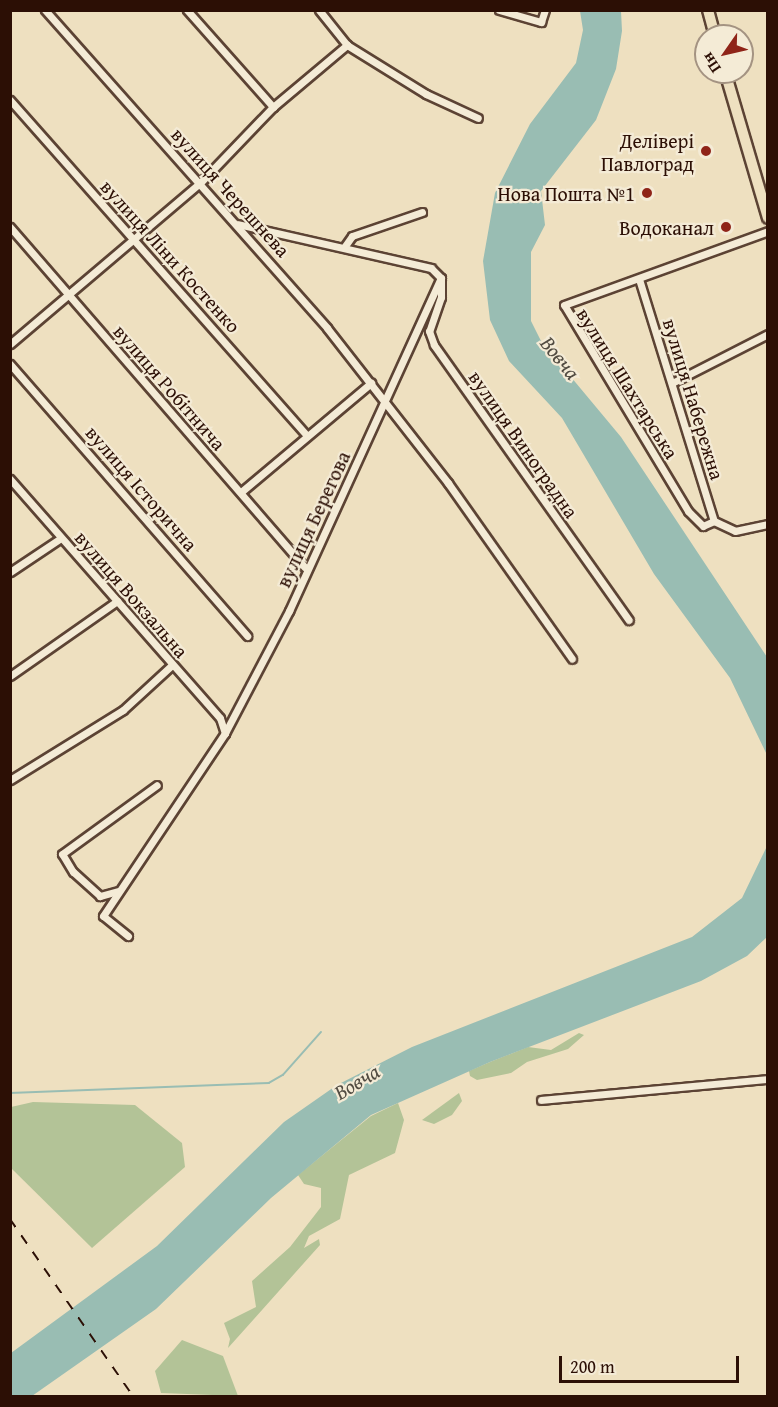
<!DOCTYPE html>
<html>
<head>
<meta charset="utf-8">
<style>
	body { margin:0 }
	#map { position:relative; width:778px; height:1407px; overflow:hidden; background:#eee0c0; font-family:"Gentium Book Plus",serif }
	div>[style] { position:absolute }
	.green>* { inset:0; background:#b3c397 }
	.water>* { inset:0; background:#99bdb3 }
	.stream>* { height:1.5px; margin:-0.75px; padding:0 0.75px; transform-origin:0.75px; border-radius:0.75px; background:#99bdb3 }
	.roads { filter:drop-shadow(2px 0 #5c4334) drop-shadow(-2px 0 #5c4334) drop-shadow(0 2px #5c4334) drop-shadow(0 -2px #5c4334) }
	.minor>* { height:7px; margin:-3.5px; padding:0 3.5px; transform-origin:3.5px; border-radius:3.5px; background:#f4ebd6 }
	.trunk>* { height:10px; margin:-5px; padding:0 5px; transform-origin:5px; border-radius:5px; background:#eee0c0 }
	.rail>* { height:1.5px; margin-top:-0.75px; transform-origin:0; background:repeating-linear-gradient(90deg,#2c0f05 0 10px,transparent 0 20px) }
	.dots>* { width:16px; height:16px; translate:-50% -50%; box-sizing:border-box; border:3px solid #f4ebd6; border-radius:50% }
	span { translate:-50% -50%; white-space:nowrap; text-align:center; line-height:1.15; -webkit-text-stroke:4.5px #f4ebd6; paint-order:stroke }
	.poi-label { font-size:20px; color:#2c0f05 }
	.right { translate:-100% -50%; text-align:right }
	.street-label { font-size:20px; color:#2c0f05 }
	.water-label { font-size:21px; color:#524c42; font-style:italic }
	.frame { position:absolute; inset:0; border:12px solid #2c0f05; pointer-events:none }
	.north { position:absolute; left:694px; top:24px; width:60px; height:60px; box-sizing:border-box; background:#f4ebd6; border:2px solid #a49382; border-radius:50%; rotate:236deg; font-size:16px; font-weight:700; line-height:24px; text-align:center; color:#2c0f05 }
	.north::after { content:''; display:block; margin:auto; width:21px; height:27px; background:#8f2418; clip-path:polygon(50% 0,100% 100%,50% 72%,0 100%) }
	.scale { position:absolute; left:559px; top:1356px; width:180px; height:27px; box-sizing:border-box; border:3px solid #2c0f05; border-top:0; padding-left:8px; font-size:18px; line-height:21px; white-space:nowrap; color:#2c0f05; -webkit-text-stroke:4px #f4ebd6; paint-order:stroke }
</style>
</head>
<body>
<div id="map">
	<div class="green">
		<i style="clip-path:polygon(579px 1033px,584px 1035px,568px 1049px,527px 1062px,511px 1073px,477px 1080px,470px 1076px,469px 1071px,490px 1062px,528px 1047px,551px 1050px)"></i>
		<i style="clip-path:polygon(459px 1093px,462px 1101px,452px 1115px,434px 1124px,422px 1120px)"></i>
		<i style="clip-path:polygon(33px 1102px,135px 1105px,182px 1143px,185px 1167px,92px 1248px,11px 1168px,11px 1107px)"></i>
		<i style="clip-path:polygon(398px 1103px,404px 1120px,395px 1153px,349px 1175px,340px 1219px,309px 1236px,304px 1248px,319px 1239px,320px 1245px,228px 1348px,230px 1339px,224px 1323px,256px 1307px,252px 1281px,290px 1247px,321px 1207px,321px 1188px,304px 1184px,298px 1175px,371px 1116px)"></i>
		<i style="clip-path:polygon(182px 1340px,223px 1356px,238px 1396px,161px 1393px,155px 1371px)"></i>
	</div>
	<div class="water">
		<i style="clip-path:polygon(580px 11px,621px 11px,622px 31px,616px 69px,596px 120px,541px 191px,545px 225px,531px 252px,531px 321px,541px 341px,621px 437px,767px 657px,767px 755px,730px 678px,654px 574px,562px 418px,509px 361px,490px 320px,483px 261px,495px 193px,530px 124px,576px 63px,583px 30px)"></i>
		<i style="clip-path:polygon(767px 846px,767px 937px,747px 956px,701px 981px,490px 1062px,371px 1115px,271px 1198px,156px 1309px,32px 1396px,11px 1396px,11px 1353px,157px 1246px,284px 1122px,337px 1085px,412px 1047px,692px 937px,742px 898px)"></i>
	</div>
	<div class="stream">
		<i style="left:10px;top:1093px;width:259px;rotate:-2.2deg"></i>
		<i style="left:269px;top:1083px;width:16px;rotate:-30deg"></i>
		<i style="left:283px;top:1075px;width:57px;rotate:-48.5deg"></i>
	</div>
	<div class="roads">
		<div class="minor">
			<i style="left:45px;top:10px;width:425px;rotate:48.4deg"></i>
			<i style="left:327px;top:328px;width:197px;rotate:52deg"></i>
			<i style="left:448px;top:483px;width:215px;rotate:54.8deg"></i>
			<i style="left:187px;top:10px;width:130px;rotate:48.4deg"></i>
			<i style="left:319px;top:10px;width:45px;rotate:51.3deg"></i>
			<i style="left:347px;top:45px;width:93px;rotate:31.8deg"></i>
			<i style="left:426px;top:94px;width:57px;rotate:24.8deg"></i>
			<i style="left:499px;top:10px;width:44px;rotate:15.9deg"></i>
			<i style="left:541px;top:22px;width:13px;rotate:-72deg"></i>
			<i style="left:10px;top:100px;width:447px;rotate:48.5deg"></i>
			<i style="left:10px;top:227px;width:450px;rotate:49.1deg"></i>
			<i style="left:345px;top:246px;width:12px;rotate:-55deg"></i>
			<i style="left:352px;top:236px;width:74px;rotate:-18.9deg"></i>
			<i style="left:441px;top:278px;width:19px;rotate:90deg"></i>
			<i style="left:441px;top:297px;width:36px;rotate:109deg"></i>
			<i style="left:429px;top:331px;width:15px;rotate:70deg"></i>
			<i style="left:434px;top:345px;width:337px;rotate:54.7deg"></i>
			<i style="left:639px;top:279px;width:253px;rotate:72.8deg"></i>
			<i style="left:714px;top:521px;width:23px;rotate:25deg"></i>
			<i style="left:735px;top:531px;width:34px;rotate:-12deg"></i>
			<i style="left:10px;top:344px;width:249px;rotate:-40.3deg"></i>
			<i style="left:200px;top:183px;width:105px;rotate:-46.2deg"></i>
			<i style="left:273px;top:107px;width:97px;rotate:-40deg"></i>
			<i style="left:10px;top:364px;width:361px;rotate:48.9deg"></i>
			<i style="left:672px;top:383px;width:108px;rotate:-27deg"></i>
			<i style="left:10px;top:479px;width:318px;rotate:48.7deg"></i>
			<i style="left:220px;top:718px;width:16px;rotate:72deg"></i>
			<i style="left:241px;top:492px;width:170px;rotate:-40deg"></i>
			<i style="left:714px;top:521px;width:12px;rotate:156deg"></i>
			<i style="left:703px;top:526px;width:21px;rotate:-135deg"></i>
			<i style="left:688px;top:511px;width:240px;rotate:-121deg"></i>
			<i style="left:564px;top:305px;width:217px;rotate:-19.9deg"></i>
			<i style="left:10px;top:572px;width:61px;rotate:-33.7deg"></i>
			<i style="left:10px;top:676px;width:131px;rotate:-35deg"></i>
			<i style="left:10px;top:780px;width:133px;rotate:-31.8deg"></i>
			<i style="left:123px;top:710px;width:67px;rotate:-42.6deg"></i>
			<i style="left:118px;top:891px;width:19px;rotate:164deg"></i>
			<i style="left:100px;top:896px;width:36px;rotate:-138deg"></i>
			<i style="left:73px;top:872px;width:21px;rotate:-121deg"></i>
			<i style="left:62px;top:854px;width:117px;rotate:-36deg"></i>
			<i style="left:128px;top:936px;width:32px;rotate:-141deg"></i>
			<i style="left:103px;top:916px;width:220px;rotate:-56.3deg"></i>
			<i style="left:225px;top:733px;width:138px;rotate:-62.3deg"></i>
			<i style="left:289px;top:611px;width:366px;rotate:-65.5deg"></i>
			<i style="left:441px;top:278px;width:14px;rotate:-135deg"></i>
			<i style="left:431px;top:268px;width:198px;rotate:-167.2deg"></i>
			<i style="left:541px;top:1100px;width:228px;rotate:-5.3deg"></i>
		</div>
		<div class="trunk">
			<i style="left:708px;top:10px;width:27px;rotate:75deg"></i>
			<i style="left:725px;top:72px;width:152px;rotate:73.6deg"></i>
		</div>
	</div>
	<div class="rail">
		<i style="left:10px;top:1219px;width:216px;rotate:55.2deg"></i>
	</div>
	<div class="dots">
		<i style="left:706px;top:151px;background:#8f2418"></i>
		<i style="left:647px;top:193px;background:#8f2418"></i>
		<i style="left:726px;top:227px;background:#8f2418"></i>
	</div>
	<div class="poi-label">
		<span class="right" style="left:694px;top:152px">Делівері<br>Павлоград</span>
		<span class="right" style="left:635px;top:193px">Нова Пошта №1</span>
		<span class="right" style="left:714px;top:227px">Водоканал</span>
	</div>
	<div class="street-label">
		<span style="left:231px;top:192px;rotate:48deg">вулиця Черешнева</span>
		<span style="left:171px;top:256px;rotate:48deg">вулиця Ліни Костенко</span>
		<span style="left:628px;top:383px;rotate:58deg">вулиця Шахтарська</span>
		<span style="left:170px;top:387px;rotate:49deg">вулиця Робітнича</span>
		<span style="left:694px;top:399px;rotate:73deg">вулиця Набережна</span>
		<span style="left:524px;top:444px;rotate:55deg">вулиця Виноградна</span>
		<span style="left:142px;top:488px;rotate:49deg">вулиця Історична</span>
		<span style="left:313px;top:519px;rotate:-65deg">вулиця Берегова</span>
		<span style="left:132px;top:594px;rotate:49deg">вулиця Вокзальна</span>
	</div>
	<div class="water-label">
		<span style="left:560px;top:358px;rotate:51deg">Вовча</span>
		<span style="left:357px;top:1082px;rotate:-31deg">Вовча</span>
	</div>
	<div class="frame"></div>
	<div class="north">Пн</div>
	<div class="scale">200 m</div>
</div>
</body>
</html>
